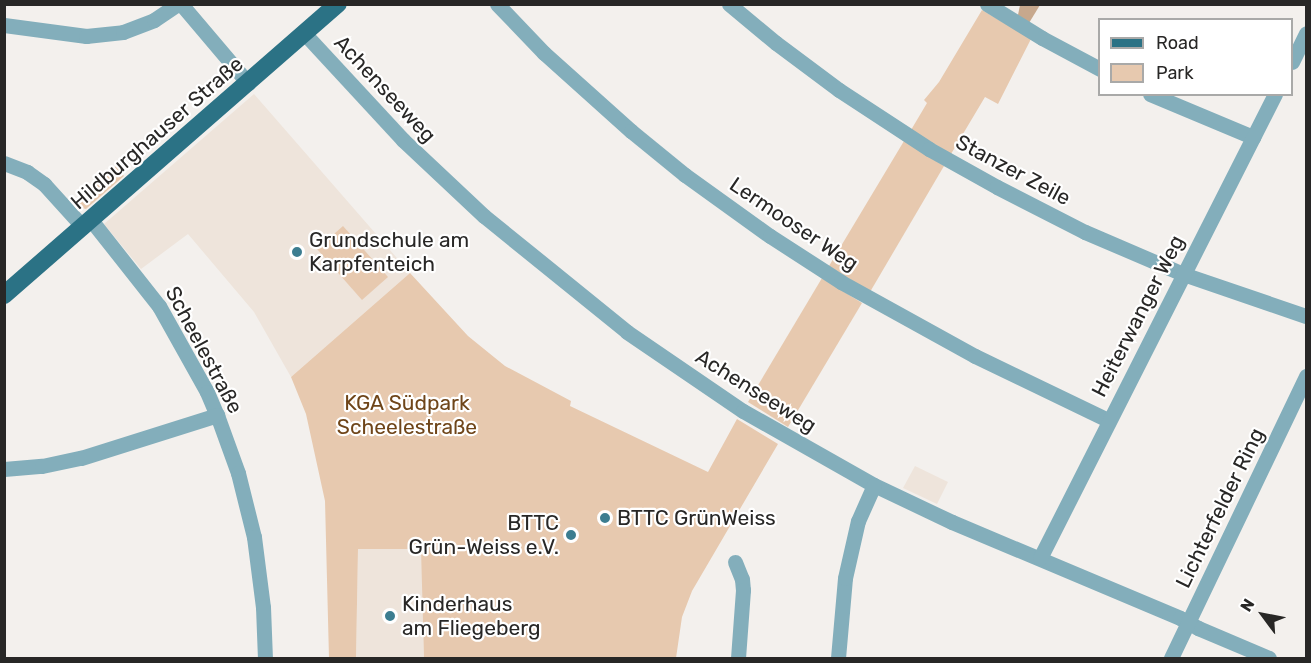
<!DOCTYPE html>
<html>
<head>
<meta charset="utf-8">
<style>
	body { margin:0 }
	#map { position:relative; width:1311px; height:663px; overflow:hidden; background:#f3f0ed; font-family:Rubik,sans-serif }
	div>[style] { position:absolute }
	.built>* { inset:0; background:#eee4db }
	.green>* { inset:0; background:#e7c9af }
	.forest>* { inset:0; background:#c7a88d }
	.minor>* { height:15px; margin:-7.5px; padding:0 7.5px; transform-origin:7.5px; border-radius:7.5px; background:#83aebb }
	.major>* { height:18px; margin:-9px; padding:0 9px; transform-origin:9px; border-radius:9px; background:#2b7285 }
	.dots>* { width:16px; height:16px; translate:-50% -50%; box-sizing:border-box; border:3px solid #fff; border-radius:50% }
	span { translate:-50% -50%; white-space:nowrap; text-align:center; line-height:1.15; -webkit-text-stroke:4.5px #fff; paint-order:stroke }
	.street-label { font-size:21px; color:#282726 }
	.poi-label { font-size:21px; color:#282726 }
	.left { translate:0 -50%; text-align:left }
	.right { translate:-100% -50%; text-align:right }
	.park-label { font-size:21px; color:#6f4519 }
	.frame { position:absolute; inset:0; border:6px solid #282726; pointer-events:none }
	.legend { position:absolute; left:1098px; top:18px; width:195px; height:78px; box-sizing:border-box; background:#fff; border:2px solid #a9a9a8; margin:0; padding:8px 10px; list-style:none; font-size:18px; color:#282726 }
	.legend li { display:flex; align-items:center; gap:12px; height:30px }
	.legend b { width:30px; border:2px solid #a9a9a8 }
	.north { position:absolute; left:1233px; top:585px; width:60px; height:60px; -webkit-text-stroke:4px #fff; paint-order:stroke; rotate:302deg; font-size:16px; font-weight:700; line-height:24px; text-align:center; color:#282726 }
	.north::after { content:''; display:block; margin:auto; width:21px; height:27px; background:#282726; clip-path:polygon(50% 0,100% 100%,50% 72%,0 100%) }
</style>
</head>
<body>
<div id="map">
	<div class="built">
		<i style="clip-path:polygon(254px 94px,410px 273px,291px 377px,254px 312px,188px 234px,141px 269px,104px 224px)"></i>
		<i style="clip-path:polygon(915px 466px,948px 482px,937px 504px,903px 488px)"></i>
		<i style="clip-path:polygon(358px 549px,422px 549px,424px 658px,356px 658px)"></i>
	</div>
	<div class="green">
		<i style="clip-path:polygon(982px 10px,1031px 39px,998px 104px,985px 97px,951px 154px,911px 130px,927px 103px,924px 100px,939px 82px)"></i>
		<i style="clip-path:polygon(904px 141px,944px 166px,870px 292px,829px 266px)"></i>
		<i style="clip-path:polygon(116px 166px,124px 176px,86px 209px,82px 208px,76px 202px)"></i>
		<i style="clip-path:polygon(343px 226px,388px 277px,362px 300px,317px 249px)"></i>
		<i style="clip-path:polygon(410px 273px,468px 336px,505px 366px,571px 401px,570px 406px,708px 472px,737px 419px,778px 444px,692px 591px,682px 617px,676px 658px,424px 658px,421px 549px,358px 549px,356px 658px,329px 658px,325px 501px,306px 414px,291px 377px)"></i>
		<i style="clip-path:polygon(822px 278px,862px 303px,788px 427px,748px 402px)"></i>
	</div>
	<div class="forest">
		<i style="clip-path:polygon(1020px 5px,1040px 5px,1029px 23px,1018px 15px)"></i>
	</div>
	<div class="minor">
		<i style="left:181px;top:4px;width:104px;rotate:49.7deg"></i>
		<i style="left:497px;top:4px;width:68px;rotate:46.2deg"></i>
		<i style="left:544px;top:53px;width:117px;rotate:41.9deg"></i>
		<i style="left:631px;top:131px;width:70px;rotate:39.2deg"></i>
		<i style="left:685px;top:175px;width:105px;rotate:35.7deg"></i>
		<i style="left:770px;top:236px;width:85px;rotate:32.9deg"></i>
		<i style="left:841px;top:282px;width:153px;rotate:28.9deg"></i>
		<i style="left:975px;top:356px;width:148px;rotate:25.7deg"></i>
		<i style="left:729px;top:4px;width:61px;rotate:39.7deg"></i>
		<i style="left:776px;top:43px;width:79px;rotate:36.7deg"></i>
		<i style="left:839px;top:90px;width:108px;rotate:33.2deg"></i>
		<i style="left:929px;top:149px;width:78px;rotate:29.2deg"></i>
		<i style="left:997px;top:187px;width:99px;rotate:27.1deg"></i>
		<i style="left:1085px;top:232px;width:107px;rotate:23.2deg"></i>
		<i style="left:1183px;top:274px;width:130px;rotate:18.9deg"></i>
		<i style="left:987px;top:4px;width:65px;rotate:31.7deg"></i>
		<i style="left:1042px;top:38px;width:66px;rotate:28.1deg"></i>
		<i style="left:4px;top:25px;width:83px;rotate:7.6deg"></i>
		<i style="left:86px;top:36px;width:37px;rotate:-6deg"></i>
		<i style="left:123px;top:32px;width:33px;rotate:-21deg"></i>
		<i style="left:154px;top:20px;width:29px;rotate:-34deg"></i>
		<i style="left:304px;top:33px;width:146px;rotate:47.2deg"></i>
		<i style="left:403px;top:140px;width:111px;rotate:43.2deg"></i>
		<i style="left:484px;top:216px;width:184px;rotate:39deg"></i>
		<i style="left:627px;top:332px;width:140px;rotate:34.3deg"></i>
		<i style="left:743px;top:411px;width:150px;rotate:29.5deg"></i>
		<i style="left:874px;top:485px;width:86px;rotate:25.4deg"></i>
		<i style="left:952px;top:522px;width:247px;rotate:22.8deg"></i>
		<i style="left:1180px;top:618px;width:21px;rotate:29deg"></i>
		<i style="left:1198px;top:628px;width:77px;rotate:22.9deg"></i>
		<i style="left:1292px;top:62px;width:32px;rotate:-64deg"></i>
		<i style="left:1150px;top:94px;width:112px;rotate:22.7deg"></i>
		<i style="left:4px;top:163px;width:25px;rotate:21deg"></i>
		<i style="left:27px;top:172px;width:21px;rotate:35deg"></i>
		<i style="left:44px;top:184px;width:58px;rotate:47.8deg"></i>
		<i style="left:91px;top:220px;width:110px;rotate:51.7deg"></i>
		<i style="left:159px;top:306px;width:98px;rotate:60.8deg"></i>
		<i style="left:207px;top:392px;width:25px;rotate:67deg"></i>
		<i style="left:217px;top:415px;width:62px;rotate:70.1deg"></i>
		<i style="left:238px;top:473px;width:66px;rotate:76deg"></i>
		<i style="left:254px;top:537px;width:71px;rotate:82.7deg"></i>
		<i style="left:263px;top:607px;width:51px;rotate:87.8deg"></i>
		<i style="left:4px;top:469px;width:38px;rotate:-5deg"></i>
		<i style="left:42px;top:466px;width:40px;rotate:-12deg"></i>
		<i style="left:81px;top:458px;width:143px;rotate:-17.5deg"></i>
		<i style="left:1040px;top:558px;width:520px;rotate:-63.14deg"></i>
		<i style="left:735px;top:562px;width:18px;rotate:68deg"></i>
		<i style="left:742px;top:579px;width:11px;rotate:85deg"></i>
		<i style="left:743px;top:590px;width:68px;rotate:94.2deg"></i>
		<i style="left:838px;top:658px;width:80px;rotate:-85deg"></i>
		<i style="left:845px;top:578px;width:58px;rotate:-77.2deg"></i>
		<i style="left:858px;top:521px;width:39px;rotate:-66deg"></i>
		<i style="left:1171px;top:658px;width:313px;rotate:-64.4deg"></i>
	</div>
	<div class="major">
		<i style="left:4px;top:295px;width:443px;rotate:-41.1deg"></i>
	</div>
	<div class="dots">
		<i style="left:297px;top:252px;background:#3c7d90"></i>
		<i style="left:605px;top:518px;background:#3c7d90"></i>
		<i style="left:571px;top:535px;background:#3c7d90"></i>
		<i style="left:390px;top:616px;background:#3c7d90"></i>
	</div>
	<div class="street-label">
		<span style="left:385px;top:89px;rotate:47deg">Achenseeweg</span>
		<span style="left:157px;top:133px;rotate:-41deg">Hildburghauser Straße</span>
		<span style="left:1013px;top:170px;rotate:28deg">Stanzer Zeile</span>
		<span style="left:794px;top:224px;rotate:34deg">Lermooser Weg</span>
		<span style="left:1138px;top:316px;rotate:-63deg">Heiterwanger Weg</span>
		<span style="left:204px;top:350px;rotate:62deg">Scheelestraße</span>
		<span style="left:756px;top:391px;rotate:32deg">Achenseeweg</span>
		<span style="left:1220px;top:508px;rotate:-64deg">Lichterfelder Ring</span>
	</div>
	<div class="poi-label">
		<span class="left" style="left:309px;top:252px">Grundschule am<br>Karpfenteich</span>
		<span class="left" style="left:617px;top:518px">BTTC GrünWeiss</span>
		<span class="right" style="left:559px;top:535px">BTTC<br>Grün-Weiss e.V.</span>
		<span class="left" style="left:402px;top:616px">Kinderhaus<br>am Fliegeberg</span>
	</div>
	<div class="park-label">
		<span style="left:407px;top:415px">KGA Südpark<br>Scheelestraße</span>
	</div>
	<div class="frame"></div>
	<ul class="legend">
	<li><b style="height:8px;background:#2b7285"></b>Road</li>
	<li><b style="height:16px;background:#e7c9af"></b>Park</li>
	</ul>
	<div class="north">N</div>
</div>
</body>
</html>
